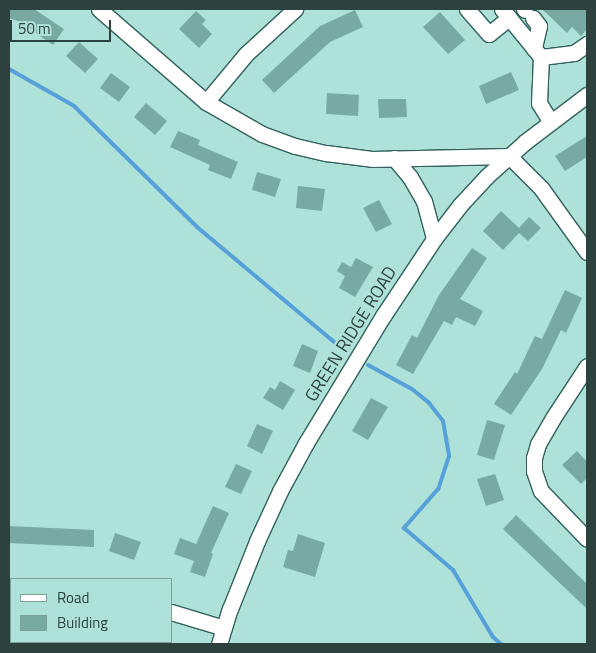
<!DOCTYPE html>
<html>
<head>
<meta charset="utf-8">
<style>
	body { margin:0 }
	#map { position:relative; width:596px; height:653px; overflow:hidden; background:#aee1d8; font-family:"Titillium Web",sans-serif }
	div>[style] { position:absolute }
	.stream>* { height:4px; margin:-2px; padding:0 2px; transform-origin:2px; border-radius:2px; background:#57a1da }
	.building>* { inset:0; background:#79aaa2 }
	.roads { filter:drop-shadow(1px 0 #31615a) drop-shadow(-1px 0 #31615a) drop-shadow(0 1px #31615a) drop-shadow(0 -1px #31615a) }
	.minor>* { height:15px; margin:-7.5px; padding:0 7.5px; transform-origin:7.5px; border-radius:7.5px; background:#fff }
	span { translate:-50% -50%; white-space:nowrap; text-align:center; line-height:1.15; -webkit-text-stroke:4.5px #aee1d8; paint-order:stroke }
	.street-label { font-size:18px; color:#2d423e }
	.frame { position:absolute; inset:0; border:10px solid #2d423e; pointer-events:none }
	.legend { position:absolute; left:10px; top:578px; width:162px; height:65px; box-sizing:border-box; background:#aee1d8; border:1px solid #7aa19a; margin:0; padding:6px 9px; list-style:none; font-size:15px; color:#2d423e }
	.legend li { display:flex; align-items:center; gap:10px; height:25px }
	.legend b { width:25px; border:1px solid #7aa19a }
	.scale { position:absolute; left:10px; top:20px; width:101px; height:22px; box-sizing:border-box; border:2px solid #2d423e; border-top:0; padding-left:6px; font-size:15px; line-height:18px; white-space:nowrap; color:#2d423e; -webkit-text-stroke:4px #aee1d8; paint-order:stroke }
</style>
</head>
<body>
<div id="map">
	<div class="stream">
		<i style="left:9px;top:69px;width:75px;rotate:29.6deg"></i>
		<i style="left:74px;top:106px;width:173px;rotate:44.5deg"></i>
		<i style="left:197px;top:227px;width:193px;rotate:40deg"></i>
		<i style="left:368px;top:365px;width:50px;rotate:28.6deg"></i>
		<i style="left:412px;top:389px;width:22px;rotate:39deg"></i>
		<i style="left:429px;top:403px;width:23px;rotate:52deg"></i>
		<i style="left:443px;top:421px;width:36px;rotate:80deg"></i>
		<i style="left:449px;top:456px;width:35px;rotate:108deg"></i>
		<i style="left:438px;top:489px;width:52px;rotate:131.1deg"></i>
		<i style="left:404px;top:528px;width:65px;rotate:40.6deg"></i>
		<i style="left:453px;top:570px;width:78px;rotate:59.2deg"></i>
		<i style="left:493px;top:637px;width:11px;rotate:41deg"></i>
	</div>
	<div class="building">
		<i style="clip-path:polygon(9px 9px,34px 9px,64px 29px,53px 45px,20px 22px,9px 18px)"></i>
		<i style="clip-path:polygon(542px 9px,587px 9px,587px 29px,581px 36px,572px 27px,567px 33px)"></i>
		<i style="clip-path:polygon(355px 10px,363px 27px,330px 42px,274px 93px,262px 80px,320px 26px)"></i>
		<i style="clip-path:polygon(196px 11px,206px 20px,202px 24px,212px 34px,199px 48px,179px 29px)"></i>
		<i style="clip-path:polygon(440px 12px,465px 40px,448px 54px,423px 27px)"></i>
		<i style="clip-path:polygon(79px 42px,98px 59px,85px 73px,66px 56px)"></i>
		<i style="clip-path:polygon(511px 72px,519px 90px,486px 104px,479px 86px)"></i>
		<i style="clip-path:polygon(111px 73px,130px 87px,119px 102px,100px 88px)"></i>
		<i style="clip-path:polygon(327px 93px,359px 95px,358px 116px,326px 114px)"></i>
		<i style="clip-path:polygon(378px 99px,406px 99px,407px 117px,379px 118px)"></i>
		<i style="clip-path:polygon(146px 103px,167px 121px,155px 135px,134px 117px)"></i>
		<i style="clip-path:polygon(178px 131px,200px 140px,198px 145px,238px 162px,231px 179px,208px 170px,210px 165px,170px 147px)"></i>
		<i style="clip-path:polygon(587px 136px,587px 157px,565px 171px,555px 156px)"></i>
		<i style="clip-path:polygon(257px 172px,281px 179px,275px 197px,252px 190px)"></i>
		<i style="clip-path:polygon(298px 186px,325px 189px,322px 211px,296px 208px)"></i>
		<i style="clip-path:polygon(379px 200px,392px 224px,376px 232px,363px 208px)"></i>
		<i style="clip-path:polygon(501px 211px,519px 228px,529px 217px,541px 228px,528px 241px,519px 233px,503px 250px,483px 231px)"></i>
		<i style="clip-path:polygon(472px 248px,487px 258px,460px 299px,483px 311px,475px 326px,456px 317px,452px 325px,444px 321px,413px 374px,396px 365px,412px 335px,417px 338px,439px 295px)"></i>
		<i style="clip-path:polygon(356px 258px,373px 267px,355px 297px,339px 288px,345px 276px,337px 271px,342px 262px,351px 267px)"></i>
		<i style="clip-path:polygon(565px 290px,582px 298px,566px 333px,561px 330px,542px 369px,511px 415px,494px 404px,515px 372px,517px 374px,535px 336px,542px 339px)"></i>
		<i style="clip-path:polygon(302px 344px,318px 351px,310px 373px,293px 366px)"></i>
		<i style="clip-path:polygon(280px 381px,295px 390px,283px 410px,263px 398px,270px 387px,275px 390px)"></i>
		<i style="clip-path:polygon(371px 398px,388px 407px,368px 440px,352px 431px)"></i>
		<i style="clip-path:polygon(487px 420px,505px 425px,494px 460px,477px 455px)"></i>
		<i style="clip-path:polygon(257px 424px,273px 431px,262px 454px,247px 446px)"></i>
		<i style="clip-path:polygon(577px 451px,587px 462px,587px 478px,581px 484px,562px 465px)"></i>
		<i style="clip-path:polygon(236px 464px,252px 471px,241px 494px,225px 487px)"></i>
		<i style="clip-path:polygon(495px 474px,504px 500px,486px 506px,477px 479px)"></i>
		<i style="clip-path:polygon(213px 506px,229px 513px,211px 553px,213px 554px,205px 577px,190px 572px,194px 561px,174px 554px,180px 538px,196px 544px)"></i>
		<i style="clip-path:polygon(516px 515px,587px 584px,587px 609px,503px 529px)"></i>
		<i style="clip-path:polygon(9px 526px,94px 530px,94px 547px,9px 543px)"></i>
		<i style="clip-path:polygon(115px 533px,141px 542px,134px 560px,109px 551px)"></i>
		<i style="clip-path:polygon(298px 534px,325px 543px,315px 577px,283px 567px,288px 550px,293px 551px)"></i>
	</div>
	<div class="roads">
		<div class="minor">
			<i style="left:99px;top:9px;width:142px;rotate:41deg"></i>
			<i style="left:206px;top:102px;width:64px;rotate:29.7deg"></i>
			<i style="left:262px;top:134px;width:35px;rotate:20deg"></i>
			<i style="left:295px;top:146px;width:32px;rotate:13deg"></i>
			<i style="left:326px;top:153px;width:46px;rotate:7.4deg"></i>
			<i style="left:372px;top:159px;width:137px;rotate:-1.3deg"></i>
			<i style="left:509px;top:156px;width:45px;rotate:45deg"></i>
			<i style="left:541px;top:188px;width:79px;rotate:54.3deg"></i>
			<i style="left:467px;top:9px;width:33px;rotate:49deg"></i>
			<i style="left:489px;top:34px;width:26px;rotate:-39deg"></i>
			<i style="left:502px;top:9px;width:62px;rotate:50.9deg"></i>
			<i style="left:541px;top:57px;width:46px;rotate:92.5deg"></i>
			<i style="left:539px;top:103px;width:22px;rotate:58deg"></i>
			<i style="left:524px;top:9px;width:1px;rotate:45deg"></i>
			<i style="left:533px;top:18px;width:10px;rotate:53deg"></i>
			<i style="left:539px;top:26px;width:23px;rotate:103deg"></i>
			<i style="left:541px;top:57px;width:33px;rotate:-7deg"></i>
			<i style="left:574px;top:53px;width:16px;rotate:-35deg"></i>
			<i style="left:206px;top:102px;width:62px;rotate:-50.2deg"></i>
			<i style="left:246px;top:54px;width:67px;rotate:-42.6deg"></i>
			<i style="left:394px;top:158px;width:25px;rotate:50deg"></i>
			<i style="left:410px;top:177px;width:28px;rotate:60deg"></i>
			<i style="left:424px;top:201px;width:39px;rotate:75deg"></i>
			<i style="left:587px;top:366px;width:62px;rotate:123.2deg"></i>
			<i style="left:553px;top:418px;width:30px;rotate:120deg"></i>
			<i style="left:538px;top:444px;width:15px;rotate:106deg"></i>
			<i style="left:534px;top:458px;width:13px;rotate:90deg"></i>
			<i style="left:534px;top:471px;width:21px;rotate:71deg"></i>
			<i style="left:541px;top:491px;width:66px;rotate:46.2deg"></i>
			<i style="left:9px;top:590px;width:2px"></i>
			<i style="left:171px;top:612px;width:55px;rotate:16.8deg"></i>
			<i style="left:219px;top:644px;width:37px;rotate:-73deg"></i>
			<i style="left:230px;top:609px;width:73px;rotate:-68.3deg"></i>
			<i style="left:257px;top:541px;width:55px;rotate:-65.3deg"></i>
			<i style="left:280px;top:491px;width:55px;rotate:-61.6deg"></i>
			<i style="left:306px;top:443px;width:149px;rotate:-58.8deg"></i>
			<i style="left:383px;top:316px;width:92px;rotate:-56.5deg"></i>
			<i style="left:434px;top:239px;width:44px;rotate:-52.4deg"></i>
			<i style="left:461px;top:204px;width:38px;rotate:-47deg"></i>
			<i style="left:487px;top:176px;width:51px;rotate:-41.8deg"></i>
			<i style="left:525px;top:142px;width:78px;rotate:-37.2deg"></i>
		</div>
	</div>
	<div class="street-label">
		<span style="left:351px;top:334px;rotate:-58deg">GREEN RIDGE ROAD</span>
	</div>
	<div class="frame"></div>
	<ul class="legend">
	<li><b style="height:6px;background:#fff"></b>Road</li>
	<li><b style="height:14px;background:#79aaa2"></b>Building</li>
	</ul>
	<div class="scale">50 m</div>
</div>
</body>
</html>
